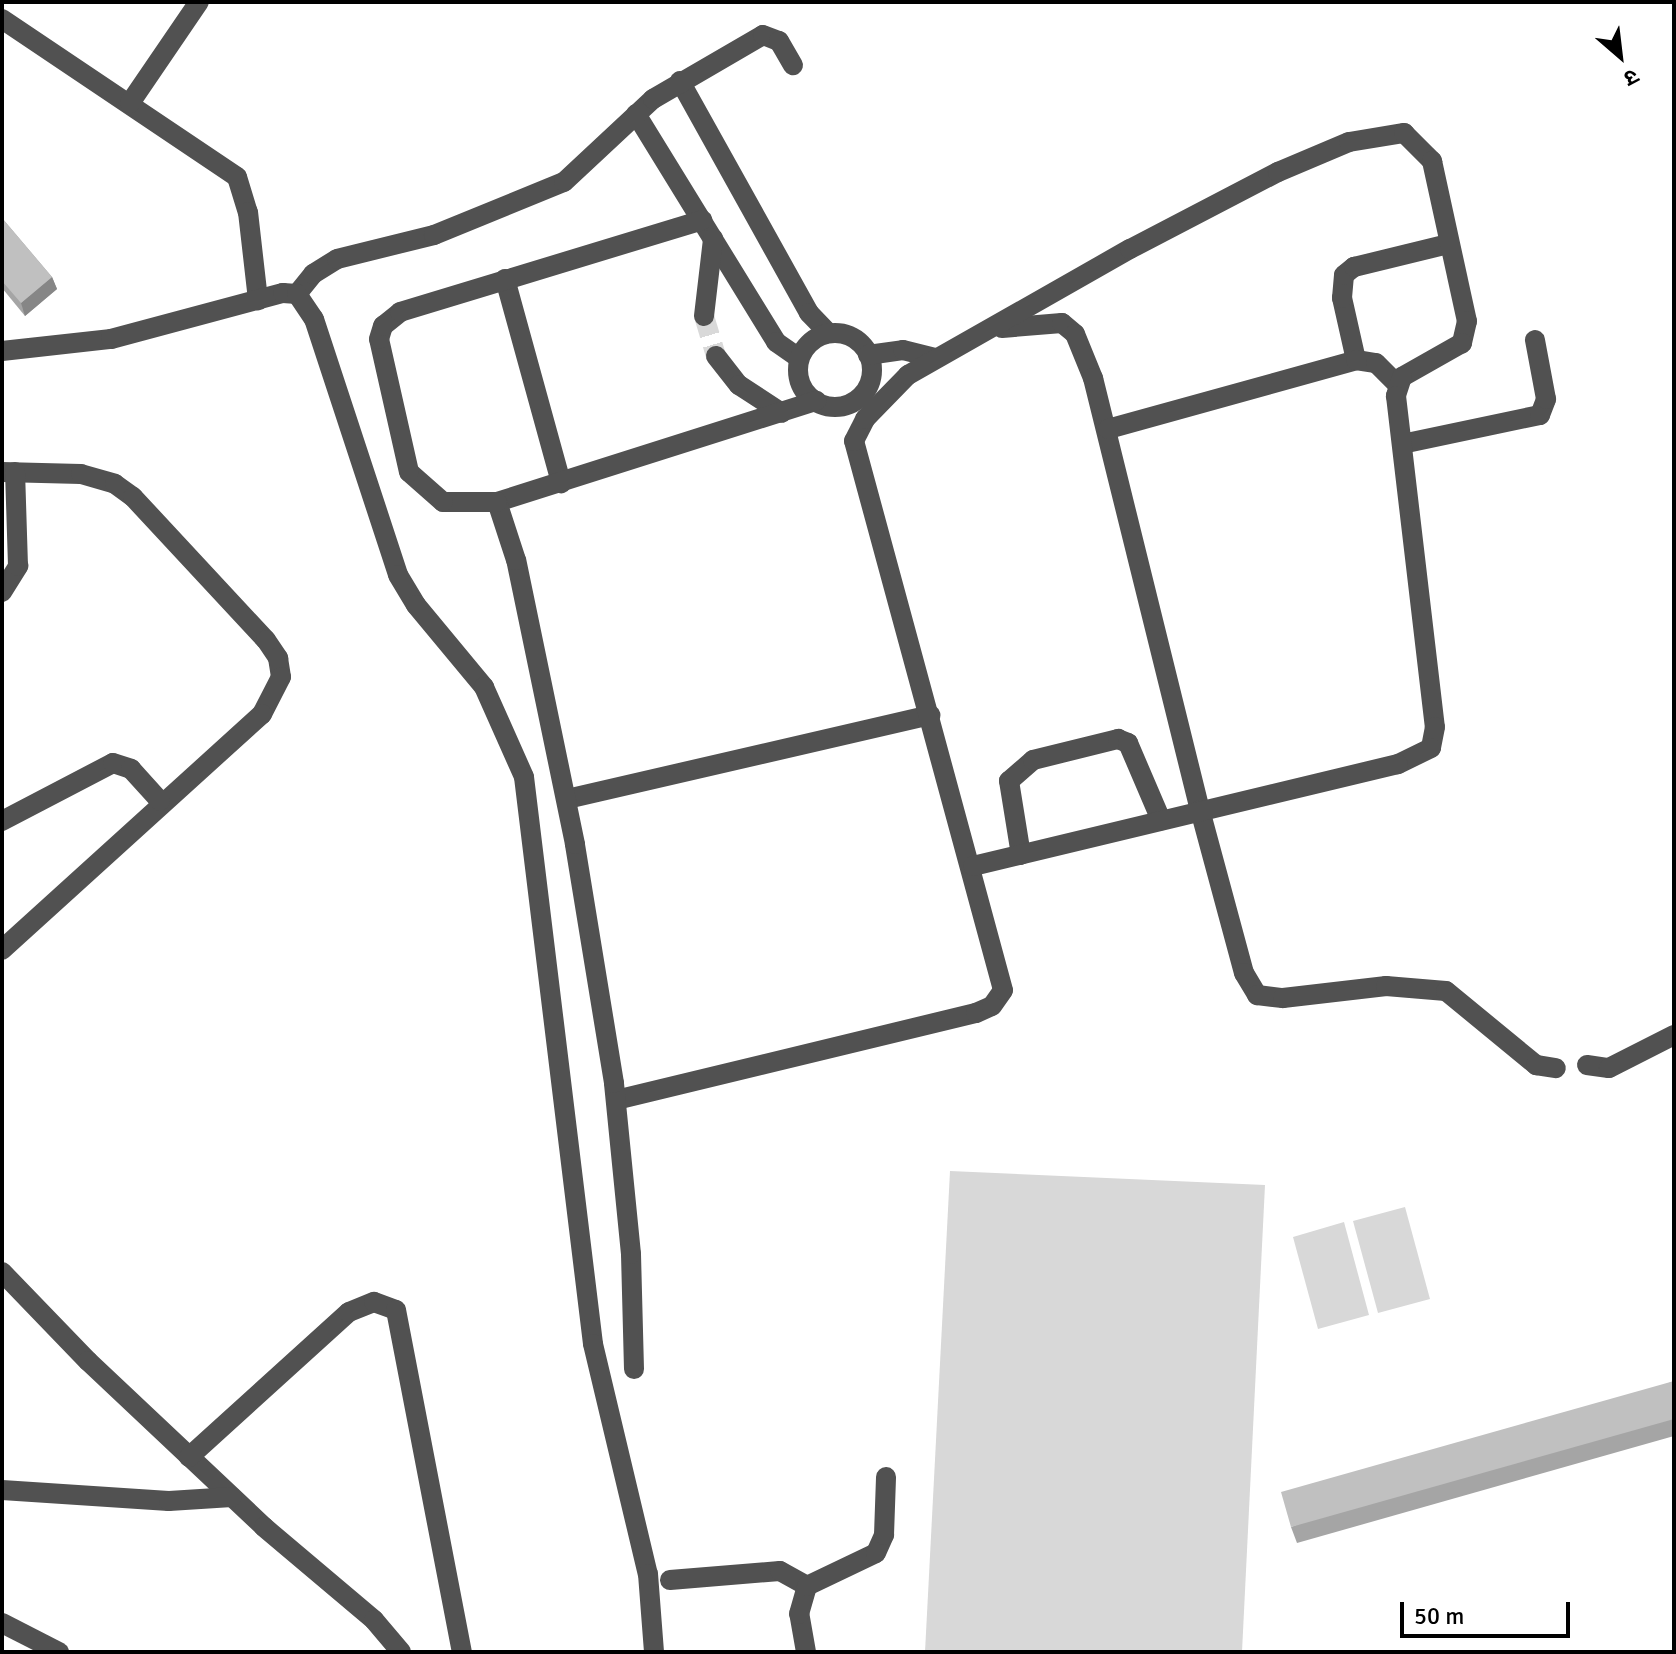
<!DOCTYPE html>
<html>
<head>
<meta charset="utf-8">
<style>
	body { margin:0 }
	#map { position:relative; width:1676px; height:1654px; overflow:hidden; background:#fff; font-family:Signika,"Noto Sans Devanagari",sans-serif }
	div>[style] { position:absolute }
	.green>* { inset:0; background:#d8d8d8 }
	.minor-tunnel>* { height:20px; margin-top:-10px; transform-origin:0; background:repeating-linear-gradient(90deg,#d9d9d9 0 20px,transparent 0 30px) }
	.minor>* { height:20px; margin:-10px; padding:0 10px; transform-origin:10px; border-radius:10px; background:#515151 }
	.minor>.ring { margin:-10px; padding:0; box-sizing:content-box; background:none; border:20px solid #515151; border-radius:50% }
	.wall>* { inset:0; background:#a5a5a5 }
	.shaded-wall>* { inset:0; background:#868686 }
	.building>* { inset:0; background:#c0c0c0 }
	span { translate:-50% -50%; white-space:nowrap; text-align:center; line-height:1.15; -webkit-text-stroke:6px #fff; paint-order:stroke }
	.frame { position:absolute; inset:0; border:4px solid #000; pointer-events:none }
	.north { position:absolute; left:1580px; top:16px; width:80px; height:80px; -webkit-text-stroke:6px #fff; paint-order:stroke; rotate:152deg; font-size:22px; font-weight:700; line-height:32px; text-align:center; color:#000 }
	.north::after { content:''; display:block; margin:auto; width:28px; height:36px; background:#000; clip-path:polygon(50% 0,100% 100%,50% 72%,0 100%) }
	.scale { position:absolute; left:1400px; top:1602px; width:170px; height:36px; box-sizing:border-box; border:4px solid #000; border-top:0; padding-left:10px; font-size:24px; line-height:28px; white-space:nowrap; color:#000; -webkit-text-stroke:6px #fff; paint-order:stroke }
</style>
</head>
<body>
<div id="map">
	<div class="green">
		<i style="clip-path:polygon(950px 1171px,1265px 1185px,1242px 1652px,925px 1652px)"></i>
		<i style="clip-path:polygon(1405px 1207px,1430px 1299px,1378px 1313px,1353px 1221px)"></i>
		<i style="clip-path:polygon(1344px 1222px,1369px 1315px,1318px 1329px,1293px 1237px)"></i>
	</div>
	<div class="minor-tunnel">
		<i style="left:704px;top:316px;width:42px;rotate:73.3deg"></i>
	</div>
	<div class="minor">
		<i style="left:2px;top:19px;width:283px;rotate:33.9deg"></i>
		<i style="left:237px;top:177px;width:37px;rotate:73deg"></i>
		<i style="left:248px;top:212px;width:89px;rotate:83.5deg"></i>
		<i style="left:680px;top:81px;width:265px;rotate:60.9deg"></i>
		<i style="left:809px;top:313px;width:28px;rotate:46deg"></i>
		<i style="left:130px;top:103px;width:122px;rotate:-55.7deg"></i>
		<i style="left:636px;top:114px;width:268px;rotate:58.4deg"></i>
		<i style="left:776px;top:342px;width:28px;rotate:35deg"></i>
		<i style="left:505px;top:279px;width:212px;rotate:74.6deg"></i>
		<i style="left:297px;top:294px;width:26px;rotate:-51deg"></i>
		<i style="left:313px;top:274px;width:28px;rotate:-32deg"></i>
		<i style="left:337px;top:259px;width:100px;rotate:-13.9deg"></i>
		<i style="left:434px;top:235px;width:140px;rotate:-22.2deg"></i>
		<i style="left:564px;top:182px;width:122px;rotate:-43deg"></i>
		<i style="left:653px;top:99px;width:127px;rotate:-30.2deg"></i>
		<i style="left:763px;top:35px;width:17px;rotate:21deg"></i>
		<i style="left:779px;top:41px;width:28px;rotate:60deg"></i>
		<i style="left:704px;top:316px;width:78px;rotate:-83.3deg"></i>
		<i style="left:1002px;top:328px;width:60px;rotate:-4.8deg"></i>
		<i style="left:1062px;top:323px;width:17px;rotate:40deg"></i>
		<i style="left:1075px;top:334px;width:48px;rotate:67.8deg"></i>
		<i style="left:1093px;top:378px;width:445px;rotate:76.1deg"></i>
		<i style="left:1200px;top:810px;width:169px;rotate:74.9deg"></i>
		<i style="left:1244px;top:973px;width:26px;rotate:59deg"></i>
		<i style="left:1257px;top:995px;width:26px;rotate:7deg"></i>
		<i style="left:1283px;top:998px;width:104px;rotate:-6.6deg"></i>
		<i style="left:1386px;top:986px;width:60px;rotate:4.8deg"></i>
		<i style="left:1446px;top:991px;width:117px;rotate:39.4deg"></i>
		<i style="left:1536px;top:1065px;width:20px;rotate:9deg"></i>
		<i class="ring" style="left:798px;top:333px;width:54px;height:54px"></i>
		<i style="left:2px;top:351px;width:110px;rotate:-6.3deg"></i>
		<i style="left:111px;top:339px;width:178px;rotate:-15deg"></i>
		<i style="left:283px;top:293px;width:14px;rotate:4deg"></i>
		<i style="left:297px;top:294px;width:30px;rotate:56deg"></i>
		<i style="left:314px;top:319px;width:269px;rotate:71.8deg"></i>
		<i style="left:398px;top:575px;width:35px;rotate:59deg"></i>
		<i style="left:416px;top:605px;width:107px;rotate:50.3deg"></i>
		<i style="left:484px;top:687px;width:98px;rotate:66deg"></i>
		<i style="left:524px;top:777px;width:571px;rotate:83.06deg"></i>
		<i style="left:593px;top:1344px;width:236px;rotate:76.6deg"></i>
		<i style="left:648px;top:1574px;width:78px;rotate:85.6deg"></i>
		<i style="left:868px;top:355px;width:35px;rotate:-8deg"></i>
		<i style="left:903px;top:350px;width:33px;rotate:14deg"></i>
		<i style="left:716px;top:356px;width:37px;rotate:52deg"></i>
		<i style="left:739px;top:385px;width:51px;rotate:33.1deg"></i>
		<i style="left:1356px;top:360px;width:64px;rotate:-102.7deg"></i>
		<i style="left:1342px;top:298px;width:23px;rotate:-85deg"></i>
		<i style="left:1344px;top:275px;width:13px;rotate:-39deg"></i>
		<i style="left:1354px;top:267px;width:97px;rotate:-13.7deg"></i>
		<i style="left:1108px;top:429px;width:257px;rotate:-15.5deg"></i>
		<i style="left:1356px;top:360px;width:20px;rotate:9deg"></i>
		<i style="left:1376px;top:363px;width:30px;rotate:45deg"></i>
		<i style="left:1402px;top:444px;width:141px;rotate:-11.9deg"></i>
		<i style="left:1540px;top:415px;width:17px;rotate:-69deg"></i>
		<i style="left:1546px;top:399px;width:60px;rotate:-100.6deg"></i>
		<i style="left:2px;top:472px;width:79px;rotate:1.5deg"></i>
		<i style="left:81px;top:474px;width:35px;rotate:16deg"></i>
		<i style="left:115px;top:484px;width:22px;rotate:36deg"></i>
		<i style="left:133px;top:497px;width:195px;rotate:47.1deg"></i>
		<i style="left:266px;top:640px;width:22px;rotate:56deg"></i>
		<i style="left:278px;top:658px;width:19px;rotate:81deg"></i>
		<i style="left:281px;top:677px;width:42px;rotate:117.2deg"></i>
		<i style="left:262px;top:714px;width:351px;rotate:137.8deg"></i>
		<i style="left:497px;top:502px;width:335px;rotate:-17.6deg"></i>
		<i style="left:2px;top:592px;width:31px;rotate:-58deg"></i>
		<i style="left:18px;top:566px;width:94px;rotate:-91.8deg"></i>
		<i style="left:567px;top:799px;width:373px;rotate:-13deg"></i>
		<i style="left:2px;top:821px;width:125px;rotate:-27.6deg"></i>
		<i style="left:113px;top:763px;width:19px;rotate:18deg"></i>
		<i style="left:131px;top:769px;width:43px;rotate:47.8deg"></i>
		<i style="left:1021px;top:855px;width:75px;rotate:-99.2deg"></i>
		<i style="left:1009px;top:781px;width:32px;rotate:-41deg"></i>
		<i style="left:1033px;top:760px;width:88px;rotate:-13.9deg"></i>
		<i style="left:1118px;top:739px;width:11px;rotate:22deg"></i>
		<i style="left:1128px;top:743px;width:84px;rotate:66.8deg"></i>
		<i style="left:1587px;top:1065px;width:22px;rotate:8deg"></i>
		<i style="left:1609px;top:1068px;width:73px;rotate:-26.9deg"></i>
		<i style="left:616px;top:1100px;width:370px;rotate:-13.6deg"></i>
		<i style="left:976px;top:1013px;width:17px;rotate:-24deg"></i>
		<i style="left:992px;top:1006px;width:19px;rotate:-55deg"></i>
		<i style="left:1003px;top:990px;width:569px;rotate:-105.18deg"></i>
		<i style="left:854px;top:441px;width:25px;rotate:-63deg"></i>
		<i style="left:865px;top:419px;width:62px;rotate:-45.7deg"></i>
		<i style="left:908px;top:375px;width:255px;rotate:-29.6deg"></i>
		<i style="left:1130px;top:249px;width:167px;rotate:-27.5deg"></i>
		<i style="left:1278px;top:172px;width:77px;rotate:-22.9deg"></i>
		<i style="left:1349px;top:142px;width:56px;rotate:-9.3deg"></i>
		<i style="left:1404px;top:133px;width:40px;rotate:45deg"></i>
		<i style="left:1432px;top:161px;width:164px;rotate:77.7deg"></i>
		<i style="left:1467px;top:321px;width:23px;rotate:103deg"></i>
		<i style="left:1462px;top:343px;width:69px;rotate:150.5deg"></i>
		<i style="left:1402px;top:377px;width:20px;rotate:108deg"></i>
		<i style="left:1396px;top:396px;width:333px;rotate:83.3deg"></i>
		<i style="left:1435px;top:727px;width:21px;rotate:101deg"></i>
		<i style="left:1431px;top:748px;width:37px;rotate:154deg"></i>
		<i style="left:1398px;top:764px;width:437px;rotate:166.5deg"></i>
		<i style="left:2px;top:1272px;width:124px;rotate:46deg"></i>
		<i style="left:88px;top:1361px;width:242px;rotate:43.3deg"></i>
		<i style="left:264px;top:1527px;width:144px;rotate:40.2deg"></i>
		<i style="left:374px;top:1620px;width:42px;rotate:49.8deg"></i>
		<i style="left:634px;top:1369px;width:115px;rotate:-91.5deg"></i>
		<i style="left:631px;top:1254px;width:172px;rotate:-95.7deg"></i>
		<i style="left:614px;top:1083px;width:242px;rotate:-99.3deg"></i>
		<i style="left:575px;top:844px;width:290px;rotate:-101.7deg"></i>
		<i style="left:516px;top:560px;width:61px;rotate:-108.1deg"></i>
		<i style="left:497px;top:502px;width:54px;rotate:180deg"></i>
		<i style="left:443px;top:502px;width:45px;rotate:-138.6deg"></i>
		<i style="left:409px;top:472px;width:136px;rotate:-102.7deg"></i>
		<i style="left:379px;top:339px;width:14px;rotate:-73deg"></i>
		<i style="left:383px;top:326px;width:22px;rotate:-39deg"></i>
		<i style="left:400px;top:312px;width:316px;rotate:-16.9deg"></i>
		<i style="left:189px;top:1457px;width:216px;rotate:-42.2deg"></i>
		<i style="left:349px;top:1312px;width:27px;rotate:-22deg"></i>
		<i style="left:374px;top:1302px;width:23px;rotate:20deg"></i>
		<i style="left:396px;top:1310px;width:348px;rotate:79.1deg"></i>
		<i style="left:2px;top:1490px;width:167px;rotate:3.8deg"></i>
		<i style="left:169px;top:1501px;width:63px;rotate:-3.6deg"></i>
		<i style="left:670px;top:1580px;width:110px;rotate:-4.7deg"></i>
		<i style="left:780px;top:1571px;width:31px;rotate:29deg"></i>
		<i style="left:2px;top:1623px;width:64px;rotate:27deg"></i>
		<i style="left:806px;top:1652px;width:39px;rotate:-100deg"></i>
		<i style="left:799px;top:1614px;width:29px;rotate:-74deg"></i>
		<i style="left:807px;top:1586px;width:76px;rotate:-25.6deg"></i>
		<i style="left:876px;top:1553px;width:20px;rotate:-66deg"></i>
		<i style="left:884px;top:1535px;width:58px;rotate:-88deg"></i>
	</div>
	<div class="wall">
		<i style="clip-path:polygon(2px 218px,52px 277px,57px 289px,25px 316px,2px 288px)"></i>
		<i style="clip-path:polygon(1674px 1381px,1674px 1436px,1297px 1543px,1291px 1527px)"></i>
	</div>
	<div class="shaded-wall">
		<i style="clip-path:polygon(52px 277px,57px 289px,25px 316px,21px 303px)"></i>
	</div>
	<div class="building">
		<i style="clip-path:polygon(2px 218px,52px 277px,21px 303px,2px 281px)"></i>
		<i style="clip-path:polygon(1674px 1381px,1674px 1419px,1291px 1527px,1281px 1492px)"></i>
	</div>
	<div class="frame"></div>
	<div class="north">उ</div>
	<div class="scale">50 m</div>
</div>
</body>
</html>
